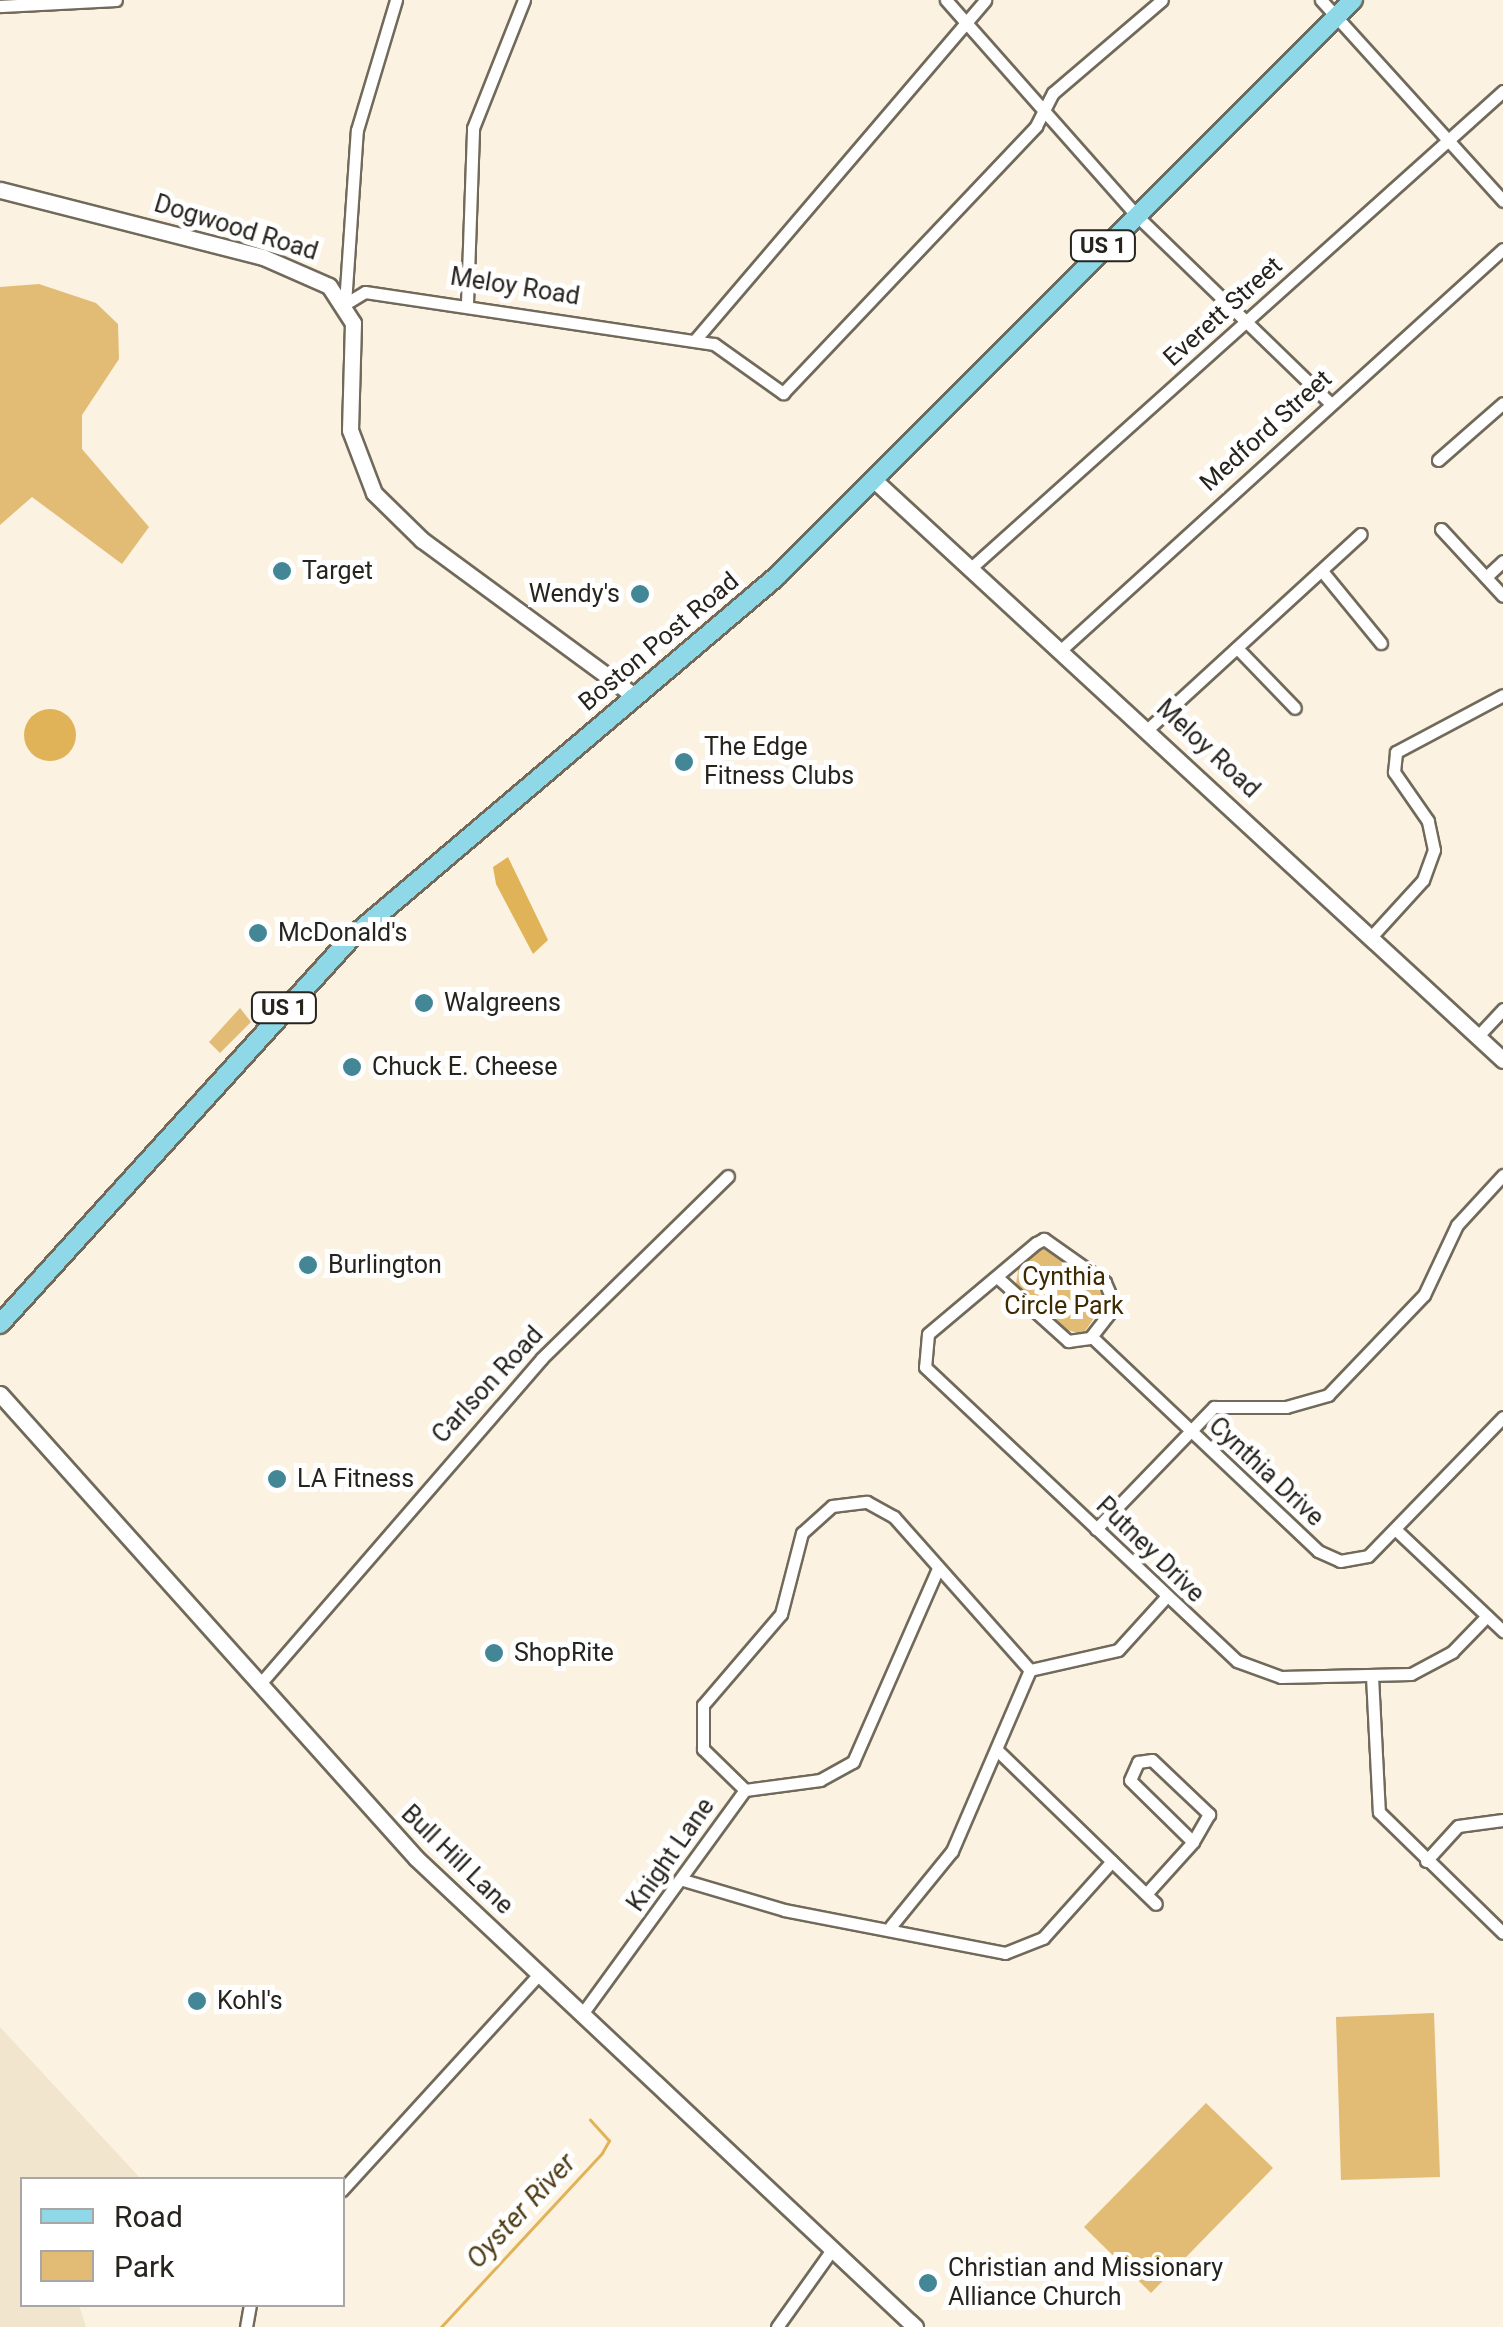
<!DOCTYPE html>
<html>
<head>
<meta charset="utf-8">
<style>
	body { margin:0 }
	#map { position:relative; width:1503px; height:2327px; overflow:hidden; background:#fbf2e1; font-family:Roboto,sans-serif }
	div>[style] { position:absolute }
	.built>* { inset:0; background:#f2e5cd }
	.green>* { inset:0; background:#e2bc74 }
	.water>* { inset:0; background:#e1b358 }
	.round { border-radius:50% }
	.stream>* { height:2.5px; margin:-1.25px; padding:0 1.25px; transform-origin:1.25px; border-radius:1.25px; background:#e1b358 }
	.roads { filter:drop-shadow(2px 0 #716a5b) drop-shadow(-2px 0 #716a5b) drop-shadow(0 2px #716a5b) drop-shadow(0 -2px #716a5b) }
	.street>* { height:11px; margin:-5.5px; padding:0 5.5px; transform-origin:5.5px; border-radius:5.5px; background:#fff }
	.secondary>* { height:15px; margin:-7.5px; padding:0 7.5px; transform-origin:7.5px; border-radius:7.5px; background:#fff }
	.primary>* { height:18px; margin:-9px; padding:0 9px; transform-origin:9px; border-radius:9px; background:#8ed8e7 }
	.dots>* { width:28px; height:28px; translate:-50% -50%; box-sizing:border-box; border:5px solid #fff; border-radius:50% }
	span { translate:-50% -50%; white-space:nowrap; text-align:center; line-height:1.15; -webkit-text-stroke:10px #fff; paint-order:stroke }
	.shield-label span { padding:2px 8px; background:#fff; border:2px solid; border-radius:8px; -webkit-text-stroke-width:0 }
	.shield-label { font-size:22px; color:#27241e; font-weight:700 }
	.street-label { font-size:25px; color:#27241e }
	.poi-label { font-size:25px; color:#27241e }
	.left { translate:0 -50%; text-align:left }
	.right { translate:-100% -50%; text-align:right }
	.park-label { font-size:25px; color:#3e2b02 }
	.water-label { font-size:28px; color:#523f18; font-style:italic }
	.legend { position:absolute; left:20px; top:2177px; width:325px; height:130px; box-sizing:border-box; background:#fff; border:2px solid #a9a7a5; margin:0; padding:12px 18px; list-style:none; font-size:30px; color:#27241e }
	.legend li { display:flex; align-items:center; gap:20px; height:50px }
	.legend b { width:50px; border:2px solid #a9a7a5 }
</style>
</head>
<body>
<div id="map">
	<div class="built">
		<i style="clip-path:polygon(0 2027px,141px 2179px,22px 2180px,22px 2304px,79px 2305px,86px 2327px,0 2327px)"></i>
	</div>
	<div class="green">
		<i style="clip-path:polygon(39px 284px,96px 303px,118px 324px,119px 359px,82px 415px,82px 449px,149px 527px,122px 564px,32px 497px,0 525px,0 287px)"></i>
		<i style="clip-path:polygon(240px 1008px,251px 1022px,220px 1053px,209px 1042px)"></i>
		<i style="clip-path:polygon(1044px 1246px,1062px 1251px,1107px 1299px,1083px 1334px,1062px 1329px,1016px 1284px,1019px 1265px)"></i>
		<i style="clip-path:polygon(1434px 2013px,1440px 2177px,1341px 2180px,1336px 2017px)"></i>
		<i style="clip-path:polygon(1206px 2103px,1273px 2168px,1151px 2293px,1084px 2227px)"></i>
	</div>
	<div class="water">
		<i class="round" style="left:24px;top:709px;width:52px;height:52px"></i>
		<i style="clip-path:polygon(508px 857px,548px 940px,533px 954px,496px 884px,493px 867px)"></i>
	</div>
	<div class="stream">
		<i style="left:441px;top:2327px;width:237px;rotate:-47.2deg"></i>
		<i style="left:602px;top:2153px;width:14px;rotate:-60deg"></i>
		<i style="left:609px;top:2141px;width:28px;rotate:-132deg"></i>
	</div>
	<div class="roads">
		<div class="street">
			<i style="left:946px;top:0;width:286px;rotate:48.5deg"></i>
			<i style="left:1135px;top:214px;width:272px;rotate:44.1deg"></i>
			<i style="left:1321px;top:0;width:271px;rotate:47.8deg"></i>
			<i style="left:0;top:6px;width:116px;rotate:-3deg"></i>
			<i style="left:467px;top:303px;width:175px;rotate:-88deg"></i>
			<i style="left:473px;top:128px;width:138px;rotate:-68.3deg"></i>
			<i style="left:345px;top:304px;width:23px;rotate:-31deg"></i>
			<i style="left:365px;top:292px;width:353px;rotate:8.5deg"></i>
			<i style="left:714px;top:344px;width:85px;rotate:35.4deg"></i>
			<i style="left:783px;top:393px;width:368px;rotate:-46.5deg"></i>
			<i style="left:1036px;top:126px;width:37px;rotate:-63deg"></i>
			<i style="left:1053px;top:93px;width:143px;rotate:-40.5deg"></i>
			<i style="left:345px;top:304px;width:174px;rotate:-86.1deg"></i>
			<i style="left:357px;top:130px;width:136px;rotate:-73.3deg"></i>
			<i style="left:695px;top:340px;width:447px;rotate:-49.5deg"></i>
			<i style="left:1438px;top:460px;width:86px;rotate:-41.2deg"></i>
			<i style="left:1441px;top:529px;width:91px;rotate:47.2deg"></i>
			<i style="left:972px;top:567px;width:713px;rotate:-41.87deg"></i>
			<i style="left:1322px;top:571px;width:93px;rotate:50.7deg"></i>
			<i style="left:1486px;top:577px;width:23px;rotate:-43deg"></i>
			<i style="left:1237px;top:648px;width:83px;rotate:46deg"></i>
			<i style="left:1062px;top:649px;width:595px;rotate:-42.21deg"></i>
			<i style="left:1149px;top:728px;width:287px;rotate:-42.5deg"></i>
			<i style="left:1371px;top:937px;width:77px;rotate:-47.6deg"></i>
			<i style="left:1423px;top:880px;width:32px;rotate:-70deg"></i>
			<i style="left:1434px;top:850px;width:30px;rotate:-102deg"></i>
			<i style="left:1428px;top:821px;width:60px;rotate:-124.8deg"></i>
			<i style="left:1394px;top:772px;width:20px;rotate:-84deg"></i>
			<i style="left:1396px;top:752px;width:121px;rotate:-28deg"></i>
			<i style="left:1478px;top:1036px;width:37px;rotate:-47deg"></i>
			<i style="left:997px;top:1277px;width:96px;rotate:42deg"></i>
			<i style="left:1068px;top:1341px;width:22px;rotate:-8deg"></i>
			<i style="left:1090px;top:1338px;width:41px;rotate:-52deg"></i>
			<i style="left:1115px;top:1306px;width:26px;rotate:-113deg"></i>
			<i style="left:1105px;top:1282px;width:75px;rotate:-144.8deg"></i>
			<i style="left:1044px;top:1239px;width:9px;rotate:153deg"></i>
			<i style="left:1036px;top:1243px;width:141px;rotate:139.9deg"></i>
			<i style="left:928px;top:1334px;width:33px;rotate:95deg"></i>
			<i style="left:925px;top:1367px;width:429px;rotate:43.3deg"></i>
			<i style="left:1237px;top:1661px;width:47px;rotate:20deg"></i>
			<i style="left:1281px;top:1677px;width:130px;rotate:-1.3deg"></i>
			<i style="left:1411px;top:1674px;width:47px;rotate:-28.2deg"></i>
			<i style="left:1452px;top:1652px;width:50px;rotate:-45.8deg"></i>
			<i style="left:1092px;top:1337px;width:311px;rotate:43.4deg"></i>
			<i style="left:1318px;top:1551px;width:24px;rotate:24deg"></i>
			<i style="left:1340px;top:1561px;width:28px;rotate:-10deg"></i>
			<i style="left:1368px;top:1556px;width:194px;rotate:-45.8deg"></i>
			<i style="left:1096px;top:1529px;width:170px;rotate:-46deg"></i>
			<i style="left:1214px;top:1407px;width:72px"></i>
			<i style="left:1286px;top:1407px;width:44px;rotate:-15.9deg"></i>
			<i style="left:1328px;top:1395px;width:139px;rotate:-46.2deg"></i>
			<i style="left:1424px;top:1295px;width:77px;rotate:-64.8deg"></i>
			<i style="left:1457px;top:1225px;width:68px;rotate:-47.4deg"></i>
			<i style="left:1395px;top:1529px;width:149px;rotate:43.4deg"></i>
			<i style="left:1372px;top:1676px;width:136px;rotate:87.1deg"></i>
			<i style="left:1379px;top:1812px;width:173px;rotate:44.3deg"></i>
			<i style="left:259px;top:1685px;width:432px;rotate:-49.1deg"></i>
			<i style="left:542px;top:1358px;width:260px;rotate:-44.4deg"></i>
			<i style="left:997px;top:1750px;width:221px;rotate:44.1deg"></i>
			<i style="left:1152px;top:1760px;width:79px;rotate:43.5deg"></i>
			<i style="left:1209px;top:1814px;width:32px;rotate:120deg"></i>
			<i style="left:1193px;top:1842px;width:88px;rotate:-135.5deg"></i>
			<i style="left:1130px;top:1780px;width:20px;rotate:-66deg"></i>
			<i style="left:1138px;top:1762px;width:14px;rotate:-8deg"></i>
			<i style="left:745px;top:1790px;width:59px;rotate:-135.7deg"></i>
			<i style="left:703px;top:1749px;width:44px;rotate:-90deg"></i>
			<i style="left:703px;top:1705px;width:120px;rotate:-49.4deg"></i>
			<i style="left:781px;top:1614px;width:84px;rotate:-75.5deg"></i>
			<i style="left:802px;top:1533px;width:40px;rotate:-42deg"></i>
			<i style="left:832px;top:1506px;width:35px;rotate:-7deg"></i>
			<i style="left:867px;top:1502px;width:31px;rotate:29deg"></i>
			<i style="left:894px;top:1517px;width:205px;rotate:48.4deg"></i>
			<i style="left:1426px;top:1861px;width:47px;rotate:-47.6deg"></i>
			<i style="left:1458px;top:1826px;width:45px;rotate:-7.6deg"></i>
			<i style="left:683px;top:1880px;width:105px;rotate:16.5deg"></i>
			<i style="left:784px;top:1910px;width:225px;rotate:11deg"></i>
			<i style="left:1005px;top:1953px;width:41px;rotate:-21.5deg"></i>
			<i style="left:1043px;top:1938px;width:103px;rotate:-48.1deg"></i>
			<i style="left:1146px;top:1894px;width:70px;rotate:-47.9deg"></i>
			<i style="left:891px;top:1926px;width:97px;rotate:-50.9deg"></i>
			<i style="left:952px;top:1851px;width:197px;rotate:-66.7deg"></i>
			<i style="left:1030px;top:1670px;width:90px;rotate:-12.8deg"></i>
			<i style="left:1118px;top:1650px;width:72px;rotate:-47.8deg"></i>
			<i style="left:582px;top:2014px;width:277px;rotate:-54deg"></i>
			<i style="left:745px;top:1790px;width:76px;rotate:-7.6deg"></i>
			<i style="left:820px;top:1780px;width:38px;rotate:-29deg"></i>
			<i style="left:853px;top:1762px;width:212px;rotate:-66.3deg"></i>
			<i style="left:342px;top:2190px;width:294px;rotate:-47.6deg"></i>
			<i style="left:246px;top:2327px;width:23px;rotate:-80deg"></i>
			<i style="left:777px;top:2327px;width:93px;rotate:-54.6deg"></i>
		</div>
		<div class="secondary">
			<i style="left:0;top:190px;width:271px;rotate:14.3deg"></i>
			<i style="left:263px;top:257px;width:72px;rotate:23.7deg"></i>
			<i style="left:329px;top:286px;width:44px;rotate:57deg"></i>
			<i style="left:353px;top:323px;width:107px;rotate:91.6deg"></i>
			<i style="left:350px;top:430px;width:67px;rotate:69.1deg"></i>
			<i style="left:374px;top:493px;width:67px;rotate:44.4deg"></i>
			<i style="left:422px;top:540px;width:262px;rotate:36.3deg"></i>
			<i style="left:873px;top:479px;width:857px;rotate:42.68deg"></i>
			<i style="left:0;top:1394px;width:623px;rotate:48.12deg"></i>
			<i style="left:416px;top:1858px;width:685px;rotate:43.22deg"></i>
		</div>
		<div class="primary">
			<i style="left:0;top:1324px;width:522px;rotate:-47.72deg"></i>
			<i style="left:351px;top:938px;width:558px;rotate:-40.34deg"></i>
			<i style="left:776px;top:577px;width:816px;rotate:-45deg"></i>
		</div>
	</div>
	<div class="dots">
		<i style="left:282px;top:571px;background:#438796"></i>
		<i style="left:640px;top:594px;background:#438796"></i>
		<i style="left:684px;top:762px;background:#438796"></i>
		<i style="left:258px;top:933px;background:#438796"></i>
		<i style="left:424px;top:1003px;background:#438796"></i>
		<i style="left:352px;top:1067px;background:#438796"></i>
		<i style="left:308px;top:1265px;background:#438796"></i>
		<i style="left:277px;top:1479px;background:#438796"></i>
		<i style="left:494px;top:1653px;background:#438796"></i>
		<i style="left:197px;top:2001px;background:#438796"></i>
		<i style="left:928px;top:2283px;background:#438796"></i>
	</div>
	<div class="shield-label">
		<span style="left:1103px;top:246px">US 1</span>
		<span style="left:284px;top:1008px">US 1</span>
	</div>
	<div class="street-label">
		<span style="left:236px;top:228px;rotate:17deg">Dogwood Road</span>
		<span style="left:515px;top:287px;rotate:9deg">Meloy Road</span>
		<span style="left:1223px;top:312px;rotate:-42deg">Everett Street</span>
		<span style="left:1266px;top:431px;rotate:-42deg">Medford Street</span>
		<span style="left:659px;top:642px;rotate:-40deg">Boston Post Road</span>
		<span style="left:1208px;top:749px;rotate:43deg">Meloy Road</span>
		<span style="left:488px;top:1385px;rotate:-47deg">Carlson Road</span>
		<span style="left:1266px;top:1472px;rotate:43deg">Cynthia Drive</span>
		<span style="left:1150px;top:1550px;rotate:44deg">Putney Drive</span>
		<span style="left:671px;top:1855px;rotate:-55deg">Knight Lane</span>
		<span style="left:457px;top:1860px;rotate:44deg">Bull Hill Lane</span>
	</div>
	<div class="poi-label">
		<span class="left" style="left:302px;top:571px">Target</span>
		<span class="right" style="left:620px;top:594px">Wendy's</span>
		<span class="left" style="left:704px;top:762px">The Edge<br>Fitness Clubs</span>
		<span class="left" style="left:278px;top:933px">McDonald's</span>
		<span class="left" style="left:444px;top:1003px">Walgreens</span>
		<span class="left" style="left:372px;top:1067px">Chuck E. Cheese</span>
		<span class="left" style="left:328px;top:1265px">Burlington</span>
		<span class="left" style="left:297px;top:1479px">LA Fitness</span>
		<span class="left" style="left:514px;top:1653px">ShopRite</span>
		<span class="left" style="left:217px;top:2001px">Kohl's</span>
		<span class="left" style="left:948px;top:2283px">Christian and Missionary<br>Alliance Church</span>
	</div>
	<div class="park-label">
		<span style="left:1064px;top:1292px">Cynthia<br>Circle Park</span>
	</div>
	<div class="water-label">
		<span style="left:521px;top:2211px;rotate:-47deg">Oyster River</span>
	</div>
	<ul class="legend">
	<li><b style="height:12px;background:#8ed8e7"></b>Road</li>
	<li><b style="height:28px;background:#e2bc74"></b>Park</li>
	</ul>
</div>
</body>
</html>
